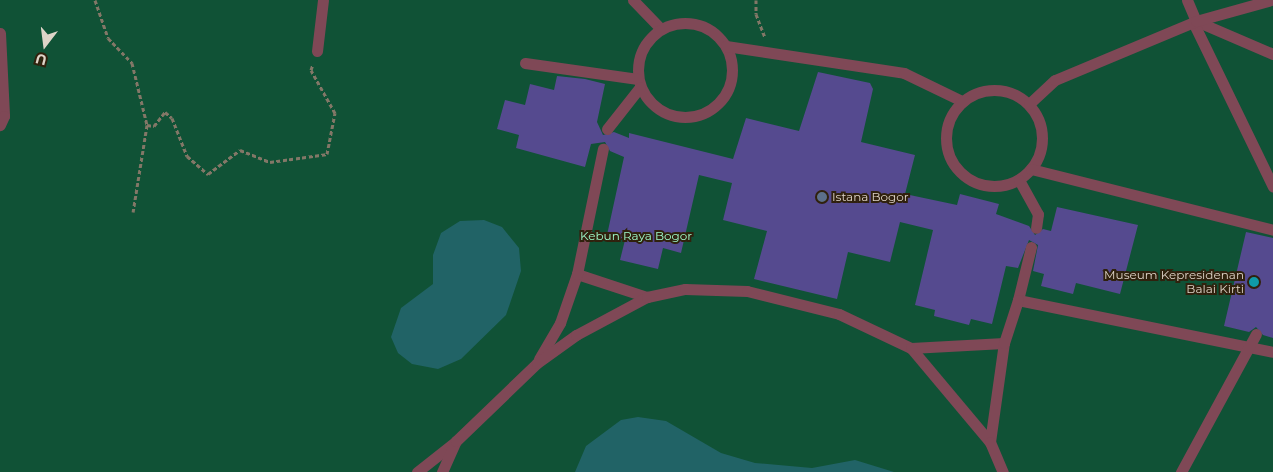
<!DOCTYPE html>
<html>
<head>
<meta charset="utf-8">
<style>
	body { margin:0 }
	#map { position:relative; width:1273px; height:472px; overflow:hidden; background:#30210d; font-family:Montserrat,sans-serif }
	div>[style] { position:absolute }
	.green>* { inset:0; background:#105236 }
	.water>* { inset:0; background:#216366 }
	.building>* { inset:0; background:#554a8f }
	.path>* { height:3px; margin-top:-1.5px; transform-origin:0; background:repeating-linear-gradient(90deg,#837767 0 4px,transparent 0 6.5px) }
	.lane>* { height:11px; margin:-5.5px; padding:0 5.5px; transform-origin:5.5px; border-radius:5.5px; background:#7f4856 }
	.lane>.ring { margin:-5.5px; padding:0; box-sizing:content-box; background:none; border:11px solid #7f4856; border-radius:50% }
	.dots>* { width:14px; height:14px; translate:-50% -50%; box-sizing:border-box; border:2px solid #30210d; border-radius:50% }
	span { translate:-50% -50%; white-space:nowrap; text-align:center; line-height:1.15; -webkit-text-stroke:4px #30210d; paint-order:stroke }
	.poi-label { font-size:12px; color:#ded4c8 }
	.left { translate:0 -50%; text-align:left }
	.right { translate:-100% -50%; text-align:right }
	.park-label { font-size:12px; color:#9ffbcb }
	.north { position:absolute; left:20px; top:20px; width:50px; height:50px; -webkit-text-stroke:4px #30210d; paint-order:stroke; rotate:195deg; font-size:14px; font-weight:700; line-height:20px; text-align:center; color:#ded4c8 }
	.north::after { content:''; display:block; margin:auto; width:18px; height:22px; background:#ded4c8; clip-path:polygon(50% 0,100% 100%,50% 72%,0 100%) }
</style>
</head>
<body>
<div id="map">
	<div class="green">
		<i style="clip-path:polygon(0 0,1273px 0,1273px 472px,0 472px)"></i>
	</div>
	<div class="water">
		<i style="clip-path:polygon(484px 220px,502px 227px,519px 248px,521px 271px,506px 315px,461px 359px,438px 369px,412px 364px,398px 353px,391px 337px,401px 308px,433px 284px,433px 255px,441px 233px,460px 221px)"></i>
		<i style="clip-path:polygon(638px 417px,666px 421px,721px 453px,755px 463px,812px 468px,855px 460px,894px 472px,575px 472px,586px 446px,621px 420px)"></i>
	</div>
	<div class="building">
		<i style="clip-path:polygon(818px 72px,870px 83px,873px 89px,861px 142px,915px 155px,905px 194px,957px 205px,960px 194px,999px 204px,996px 214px,1029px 226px,1035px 235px,1043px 229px,1051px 231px,1057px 207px,1138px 225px,1120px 294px,1076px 283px,1073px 294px,1041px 286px,1044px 274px,1033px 271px,1038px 245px,1029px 240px,1018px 268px,1006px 266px,992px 324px,971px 319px,969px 325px,934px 316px,935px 310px,915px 305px,933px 230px,900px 222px,890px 262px,848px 252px,837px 299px,754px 279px,767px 231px,723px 220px,732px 183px,699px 175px,681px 253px,663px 248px,658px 269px,620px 260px,625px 240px,607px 235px,624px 157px,610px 151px,605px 142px,591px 144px,585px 167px,516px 148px,519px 135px,497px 129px,505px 100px,525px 105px,530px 84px,554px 90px,557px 76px,585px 79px,605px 84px,597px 122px,603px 135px,614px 132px,629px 138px,629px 133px,733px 159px,746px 118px,799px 131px)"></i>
		<i style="clip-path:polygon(1246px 232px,1273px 238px,1273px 338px,1263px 335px,1256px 327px,1249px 332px,1224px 326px)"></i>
	</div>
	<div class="path">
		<i style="left:95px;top:0;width:40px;rotate:71.1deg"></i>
		<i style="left:108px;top:38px;width:35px;rotate:46deg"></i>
		<i style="left:132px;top:63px;width:64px;rotate:76.4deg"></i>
		<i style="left:147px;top:125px;width:88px;rotate:99.1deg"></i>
		<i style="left:756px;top:0;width:14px;rotate:90deg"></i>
		<i style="left:756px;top:14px;width:25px;rotate:69deg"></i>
		<i style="left:147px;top:125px;width:7px;rotate:8deg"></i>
		<i style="left:154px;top:126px;width:18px;rotate:-52deg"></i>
		<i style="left:165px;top:112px;width:9px;rotate:41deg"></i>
		<i style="left:172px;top:118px;width:41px;rotate:68.5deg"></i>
		<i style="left:187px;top:156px;width:28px;rotate:41deg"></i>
		<i style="left:208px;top:174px;width:40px;rotate:-37deg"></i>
		<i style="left:240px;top:150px;width:32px;rotate:22deg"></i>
		<i style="left:270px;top:162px;width:58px;rotate:-8deg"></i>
		<i style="left:327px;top:154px;width:42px;rotate:-79deg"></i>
		<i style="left:335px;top:113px;width:49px;rotate:-119.2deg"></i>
		<i style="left:311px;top:70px;width:6px;rotate:-72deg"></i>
	</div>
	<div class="lane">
		<i style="left:633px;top:0;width:40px;rotate:46deg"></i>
		<i style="left:1187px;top:0;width:23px;rotate:67deg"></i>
		<i style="left:1196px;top:21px;width:84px;rotate:23.2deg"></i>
		<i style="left:1193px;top:22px;width:183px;rotate:64.1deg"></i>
		<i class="ring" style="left:638px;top:23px;width:83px;height:83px"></i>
		<i style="left:0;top:33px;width:83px;rotate:87.2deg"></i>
		<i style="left:4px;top:116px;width:10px;rotate:114deg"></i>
		<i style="left:726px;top:46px;width:180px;rotate:8.6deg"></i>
		<i style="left:904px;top:73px;width:64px;rotate:25.8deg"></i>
		<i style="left:317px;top:51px;width:51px;rotate:-83.3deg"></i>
		<i style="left:525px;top:63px;width:114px;rotate:8.1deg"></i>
		<i class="ring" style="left:946px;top:90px;width:85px;height:85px"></i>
		<i style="left:1029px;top:104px;width:35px;rotate:-43deg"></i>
		<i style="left:1055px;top:80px;width:153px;rotate:-22.7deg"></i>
		<i style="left:1196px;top:21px;width:78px;rotate:-15.6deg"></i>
		<i style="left:607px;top:129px;width:53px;rotate:-51.8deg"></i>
		<i style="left:1031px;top:169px;width:250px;rotate:14.1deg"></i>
		<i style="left:1019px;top:180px;width:39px;rotate:61deg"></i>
		<i style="left:1038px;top:214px;width:14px;rotate:98deg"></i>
		<i style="left:1031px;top:247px;width:55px;rotate:103.8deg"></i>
		<i style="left:1018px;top:300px;width:260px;rotate:11.5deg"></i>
		<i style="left:577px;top:274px;width:74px;rotate:18.2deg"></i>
		<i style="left:911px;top:348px;width:93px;rotate:-3.1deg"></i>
		<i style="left:539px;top:359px;width:42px;rotate:-59.7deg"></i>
		<i style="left:560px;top:323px;width:52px;rotate:-70.9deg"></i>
		<i style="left:577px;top:274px;width:128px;rotate:-78.3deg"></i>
		<i style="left:990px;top:442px;width:100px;rotate:-82deg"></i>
		<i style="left:1004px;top:343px;width:45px;rotate:-72deg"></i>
		<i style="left:417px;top:472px;width:48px;rotate:-38.3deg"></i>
		<i style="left:442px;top:472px;width:34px;rotate:-66deg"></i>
		<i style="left:456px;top:441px;width:112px;rotate:-43.9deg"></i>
		<i style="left:537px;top:363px;width:48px;rotate:-35.7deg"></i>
		<i style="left:576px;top:335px;width:81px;rotate:-28.2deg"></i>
		<i style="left:647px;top:297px;width:39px;rotate:-12deg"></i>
		<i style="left:685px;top:289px;width:62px;rotate:1.8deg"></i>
		<i style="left:747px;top:291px;width:95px;rotate:14deg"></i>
		<i style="left:839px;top:314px;width:80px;rotate:25.3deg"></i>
		<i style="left:911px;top:348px;width:123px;rotate:50deg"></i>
		<i style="left:990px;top:442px;width:33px;rotate:67deg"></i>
		<i style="left:1181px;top:472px;width:157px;rotate:-61.5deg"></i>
	</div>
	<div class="dots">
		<i style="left:822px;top:197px;background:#5c6f8a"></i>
		<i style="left:1254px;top:282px;background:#0f9aa8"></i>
	</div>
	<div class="poi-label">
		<span class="left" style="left:832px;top:197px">Istana Bogor</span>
		<span class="right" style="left:1244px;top:282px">Museum Kepresidenan<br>Balai Kirti</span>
	</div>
	<div class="park-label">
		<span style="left:636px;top:236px">Kebun Raya Bogor</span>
	</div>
	<div class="north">U</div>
</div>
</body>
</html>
